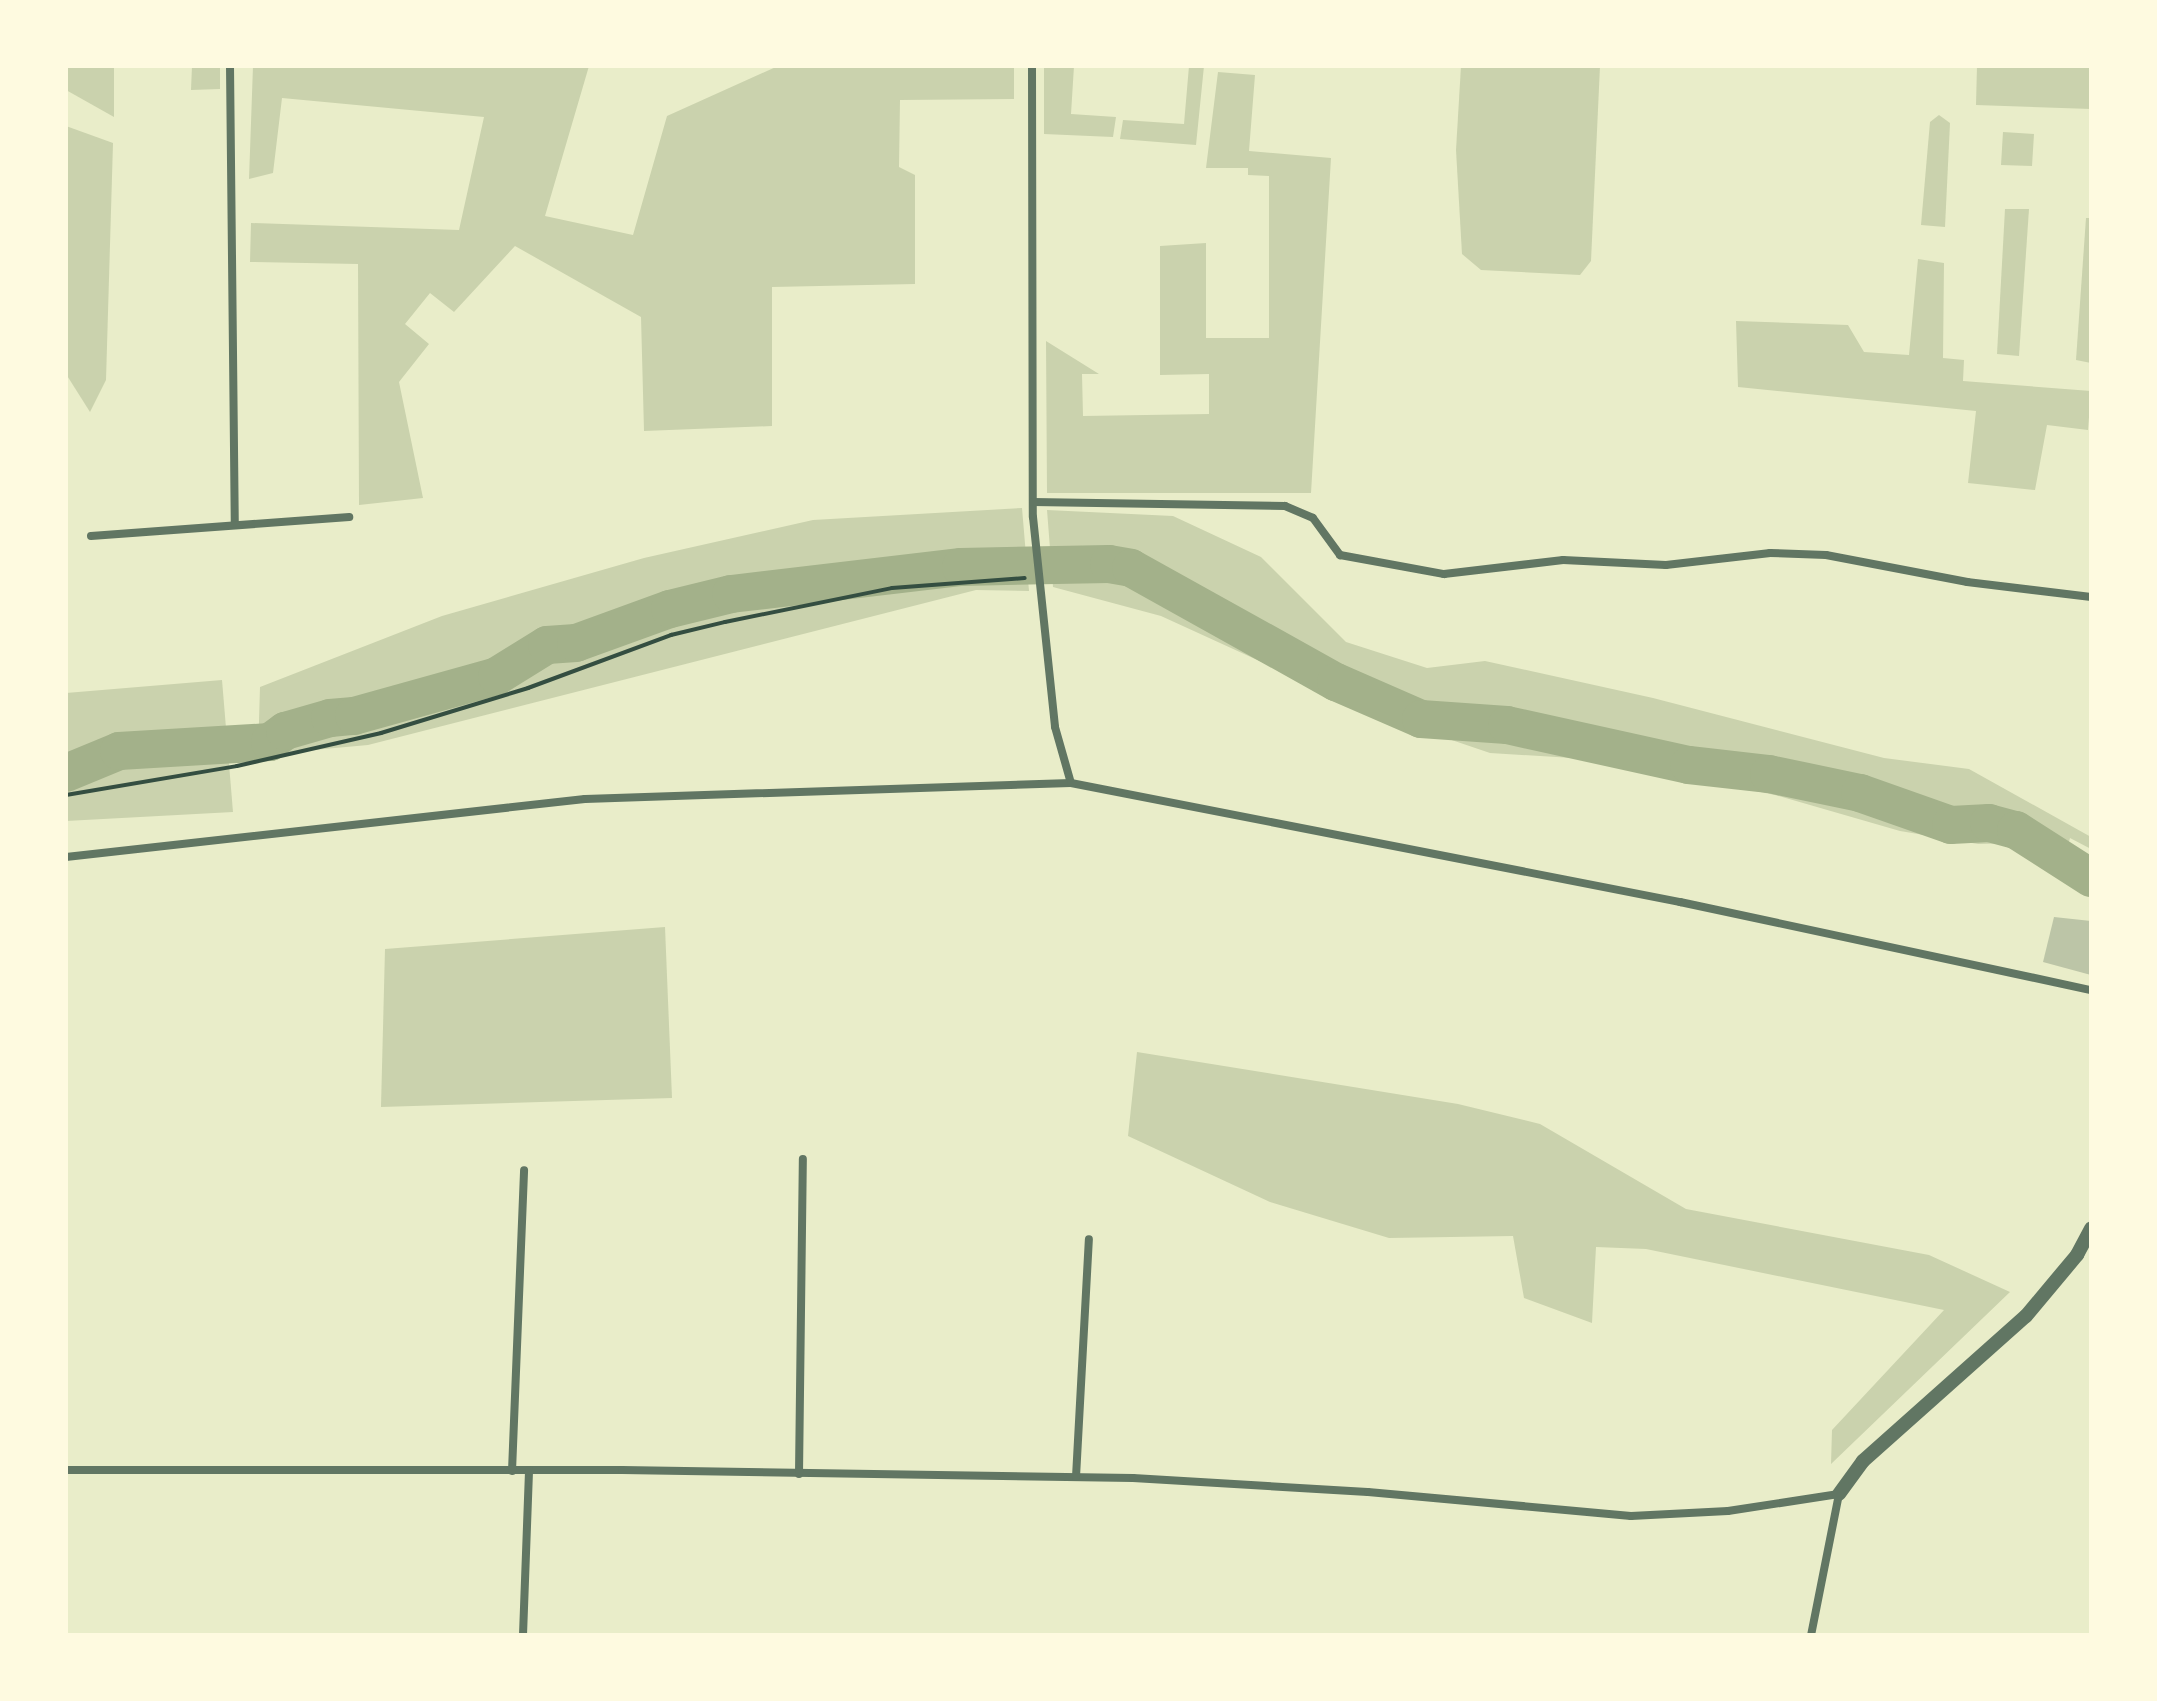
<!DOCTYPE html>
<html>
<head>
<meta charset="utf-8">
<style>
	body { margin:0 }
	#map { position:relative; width:2157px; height:1701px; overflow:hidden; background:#e9edc9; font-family:Inter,sans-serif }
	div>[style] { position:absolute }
	.green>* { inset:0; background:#cad2ad }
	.river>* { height:38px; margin:-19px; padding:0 19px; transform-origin:19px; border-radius:19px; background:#a3b18a }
	.building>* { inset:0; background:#bcc5a7 }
	.path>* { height:4px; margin:-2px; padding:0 2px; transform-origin:2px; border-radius:2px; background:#344e41 }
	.minor>* { height:8px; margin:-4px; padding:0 4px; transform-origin:4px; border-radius:4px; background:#617663 }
	.tertiary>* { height:14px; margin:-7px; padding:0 7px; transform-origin:7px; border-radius:7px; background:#617663 }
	span { translate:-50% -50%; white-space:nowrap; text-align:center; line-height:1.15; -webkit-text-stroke:8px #fefae0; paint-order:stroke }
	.frame { position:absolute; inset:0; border:68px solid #fefae0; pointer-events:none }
</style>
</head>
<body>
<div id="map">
	<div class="green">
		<i style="clip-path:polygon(66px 66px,114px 66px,114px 117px,66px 90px)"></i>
		<i style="clip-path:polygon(192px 66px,220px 66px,220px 89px,191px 90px)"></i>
		<i style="clip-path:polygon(253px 66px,589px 66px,545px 216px,633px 235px,667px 116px,778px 66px,1014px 66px,1014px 99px,900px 100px,899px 167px,915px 175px,915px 284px,772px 287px,772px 426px,644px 431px,641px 317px,515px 246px,454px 312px,430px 293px,405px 324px,429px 344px,399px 382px,423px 498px,359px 505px,358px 264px,250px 262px,251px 223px,459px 230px,484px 117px,282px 98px,273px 173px,249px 179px)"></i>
		<i style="clip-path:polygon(1044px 66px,1074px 66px,1071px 114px,1116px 117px,1113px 137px,1044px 134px)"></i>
		<i style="clip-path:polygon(1189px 66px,1204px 66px,1196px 145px,1120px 139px,1123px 120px,1184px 124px)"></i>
		<i style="clip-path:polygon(1461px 66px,1600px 66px,1591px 261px,1580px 275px,1481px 270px,1462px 254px,1456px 150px)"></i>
		<i style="clip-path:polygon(1977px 66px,2091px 66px,2091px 109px,1976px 105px)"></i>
		<i style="clip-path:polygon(1218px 72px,1255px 75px,1249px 151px,1331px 158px,1311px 493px,1047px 493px,1046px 341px,1099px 374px,1082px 374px,1083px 416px,1209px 414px,1209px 374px,1160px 375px,1160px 246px,1206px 243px,1206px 338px,1269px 338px,1269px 176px,1248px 175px,1248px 168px,1206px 168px)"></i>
		<i style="clip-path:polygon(1939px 115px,1950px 123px,1945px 227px,1921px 225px,1930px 122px)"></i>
		<i style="clip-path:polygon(66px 126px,113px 143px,106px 380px,90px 412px,66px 374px)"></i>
		<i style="clip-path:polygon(2003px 132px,2034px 134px,2032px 166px,2001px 165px)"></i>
		<i style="clip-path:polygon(2005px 209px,2029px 209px,2019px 356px,1997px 354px)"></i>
		<i style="clip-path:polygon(2086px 218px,2091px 218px,2091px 363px,2076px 360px)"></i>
		<i style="clip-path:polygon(1918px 259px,1944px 263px,1943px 358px,1964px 360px,1963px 381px,2091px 391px,2088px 430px,2047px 425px,2035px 490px,1968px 483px,1976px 411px,1738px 387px,1736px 321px,1848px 325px,1864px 352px,1909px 355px)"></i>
		<i style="clip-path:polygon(1022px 508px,1029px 591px,976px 590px,368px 745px,258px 755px,260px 687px,442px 616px,644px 558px,813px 520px)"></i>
		<i style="clip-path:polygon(1047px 510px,1173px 516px,1261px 557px,1346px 642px,1427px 668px,1485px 661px,1653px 698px,1884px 758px,1969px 769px,2091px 837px,2091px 849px,2070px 838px,2061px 872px,2018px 843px,1978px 844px,1900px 831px,1775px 795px,1605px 760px,1490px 753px,1378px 715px,1161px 616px,1053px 587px)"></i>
		<i style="clip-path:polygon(222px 680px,233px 812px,66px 821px,66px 693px)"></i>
		<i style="clip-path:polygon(665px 927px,672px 1098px,381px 1107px,385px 949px)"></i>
		<i style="clip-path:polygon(1137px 1052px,1458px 1104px,1540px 1124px,1686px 1209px,1929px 1255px,2010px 1292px,1831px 1464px,1832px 1430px,1944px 1310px,1646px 1249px,1596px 1247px,1592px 1323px,1524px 1298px,1513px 1236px,1389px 1238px,1270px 1202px,1128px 1136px)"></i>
	</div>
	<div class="river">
		<i style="left:66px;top:773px;width:57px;rotate:-22.5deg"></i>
		<i style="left:119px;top:751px;width:151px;rotate:-3.4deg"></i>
		<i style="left:270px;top:742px;width:19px;rotate:-36deg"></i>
		<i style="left:285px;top:731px;width:47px;rotate:-16.1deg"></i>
		<i style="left:330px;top:718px;width:24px;rotate:-5deg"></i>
		<i style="left:354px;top:716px;width:148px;rotate:-15.6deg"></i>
		<i style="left:497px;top:676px;width:59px;rotate:-31.8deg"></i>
		<i style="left:547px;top:645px;width:29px;rotate:-4deg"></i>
		<i style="left:576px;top:643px;width:100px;rotate:-19.9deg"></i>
		<i style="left:670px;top:609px;width:63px;rotate:-13.8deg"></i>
		<i style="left:731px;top:594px;width:232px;rotate:-6.7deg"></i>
		<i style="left:961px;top:567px;width:148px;rotate:-1.2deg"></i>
		<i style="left:1109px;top:564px;width:22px;rotate:10deg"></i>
		<i style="left:1131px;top:568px;width:235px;rotate:29.1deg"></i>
		<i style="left:1336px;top:682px;width:93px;rotate:23.5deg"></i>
		<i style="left:1421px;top:719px;width:86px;rotate:4deg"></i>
		<i style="left:1507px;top:725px;width:186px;rotate:12.4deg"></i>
		<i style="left:1689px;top:765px;width:81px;rotate:6.4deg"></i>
		<i style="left:1769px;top:774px;width:93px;rotate:11.8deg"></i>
		<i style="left:1860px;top:793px;width:96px;rotate:19.4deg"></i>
		<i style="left:1951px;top:825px;width:38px;rotate:-3deg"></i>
		<i style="left:1989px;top:823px;width:28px;rotate:15deg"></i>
		<i style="left:2016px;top:830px;width:89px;rotate:32.6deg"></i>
	</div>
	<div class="building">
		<i style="clip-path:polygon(2054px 917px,2091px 921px,2091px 975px,2043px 962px)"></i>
	</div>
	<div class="path">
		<i style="left:66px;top:795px;width:173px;rotate:-9.6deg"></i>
		<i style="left:237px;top:766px;width:148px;rotate:-12.9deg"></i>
		<i style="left:381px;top:733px;width:154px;rotate:-17deg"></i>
		<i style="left:528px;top:688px;width:153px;rotate:-20.3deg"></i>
		<i style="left:671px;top:635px;width:56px;rotate:-13.5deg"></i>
		<i style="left:725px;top:622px;width:170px;rotate:-11.5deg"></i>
		<i style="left:892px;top:588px;width:133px;rotate:-4.3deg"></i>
	</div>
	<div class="minor">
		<i style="left:230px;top:66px;width:458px;rotate:89.4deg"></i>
		<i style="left:1032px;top:66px;width:451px;rotate:89.9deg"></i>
		<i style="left:1033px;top:517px;width:211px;rotate:84deg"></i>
		<i style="left:1055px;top:727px;width:58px;rotate:74.1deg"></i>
		<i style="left:1033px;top:502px;width:252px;rotate:0.9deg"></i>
		<i style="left:1285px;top:506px;width:30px;rotate:23deg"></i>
		<i style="left:1313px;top:518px;width:46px;rotate:53.9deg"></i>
		<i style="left:1340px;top:555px;width:106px;rotate:10.4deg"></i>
		<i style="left:1444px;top:574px;width:120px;rotate:-6.7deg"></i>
		<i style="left:1563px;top:560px;width:103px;rotate:2.8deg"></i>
		<i style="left:1666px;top:565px;width:105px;rotate:-6.6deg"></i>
		<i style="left:1770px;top:553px;width:56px;rotate:2deg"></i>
		<i style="left:1826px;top:555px;width:144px;rotate:10.8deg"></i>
		<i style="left:1967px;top:582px;width:125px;rotate:6.9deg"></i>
		<i style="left:91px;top:536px;width:259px;rotate:-4.2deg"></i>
		<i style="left:66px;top:857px;width:522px;rotate:-6.38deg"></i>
		<i style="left:585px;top:799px;width:486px;rotate:-1.9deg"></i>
		<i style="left:1071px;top:783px;width:621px;rotate:11.06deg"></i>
		<i style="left:1680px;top:902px;width:420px;rotate:12.1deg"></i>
		<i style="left:66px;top:1470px;width:556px"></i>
		<i style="left:622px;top:1470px;width:511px;rotate:0.9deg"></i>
		<i style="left:1133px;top:1478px;width:235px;rotate:3.4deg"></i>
		<i style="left:1368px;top:1492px;width:264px;rotate:5.2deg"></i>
		<i style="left:1631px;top:1516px;width:97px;rotate:-3deg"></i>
		<i style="left:1728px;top:1511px;width:112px;rotate:-8.7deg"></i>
		<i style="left:1839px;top:1494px;width:144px;rotate:101.2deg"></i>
		<i style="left:512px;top:1471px;width:301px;rotate:-87.7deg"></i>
		<i style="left:799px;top:1474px;width:315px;rotate:-89.3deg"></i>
		<i style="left:1076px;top:1477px;width:238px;rotate:-86.9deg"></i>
		<i style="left:523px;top:1635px;width:165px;rotate:-87.9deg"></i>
	</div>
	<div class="tertiary">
		<i style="left:1839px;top:1494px;width:41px;rotate:-54deg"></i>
		<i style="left:1863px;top:1461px;width:218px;rotate:-41.7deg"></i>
		<i style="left:2026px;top:1316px;width:80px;rotate:-50.1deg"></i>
		<i style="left:2077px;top:1255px;width:30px;rotate:-62deg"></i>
	</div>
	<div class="frame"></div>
</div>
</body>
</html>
